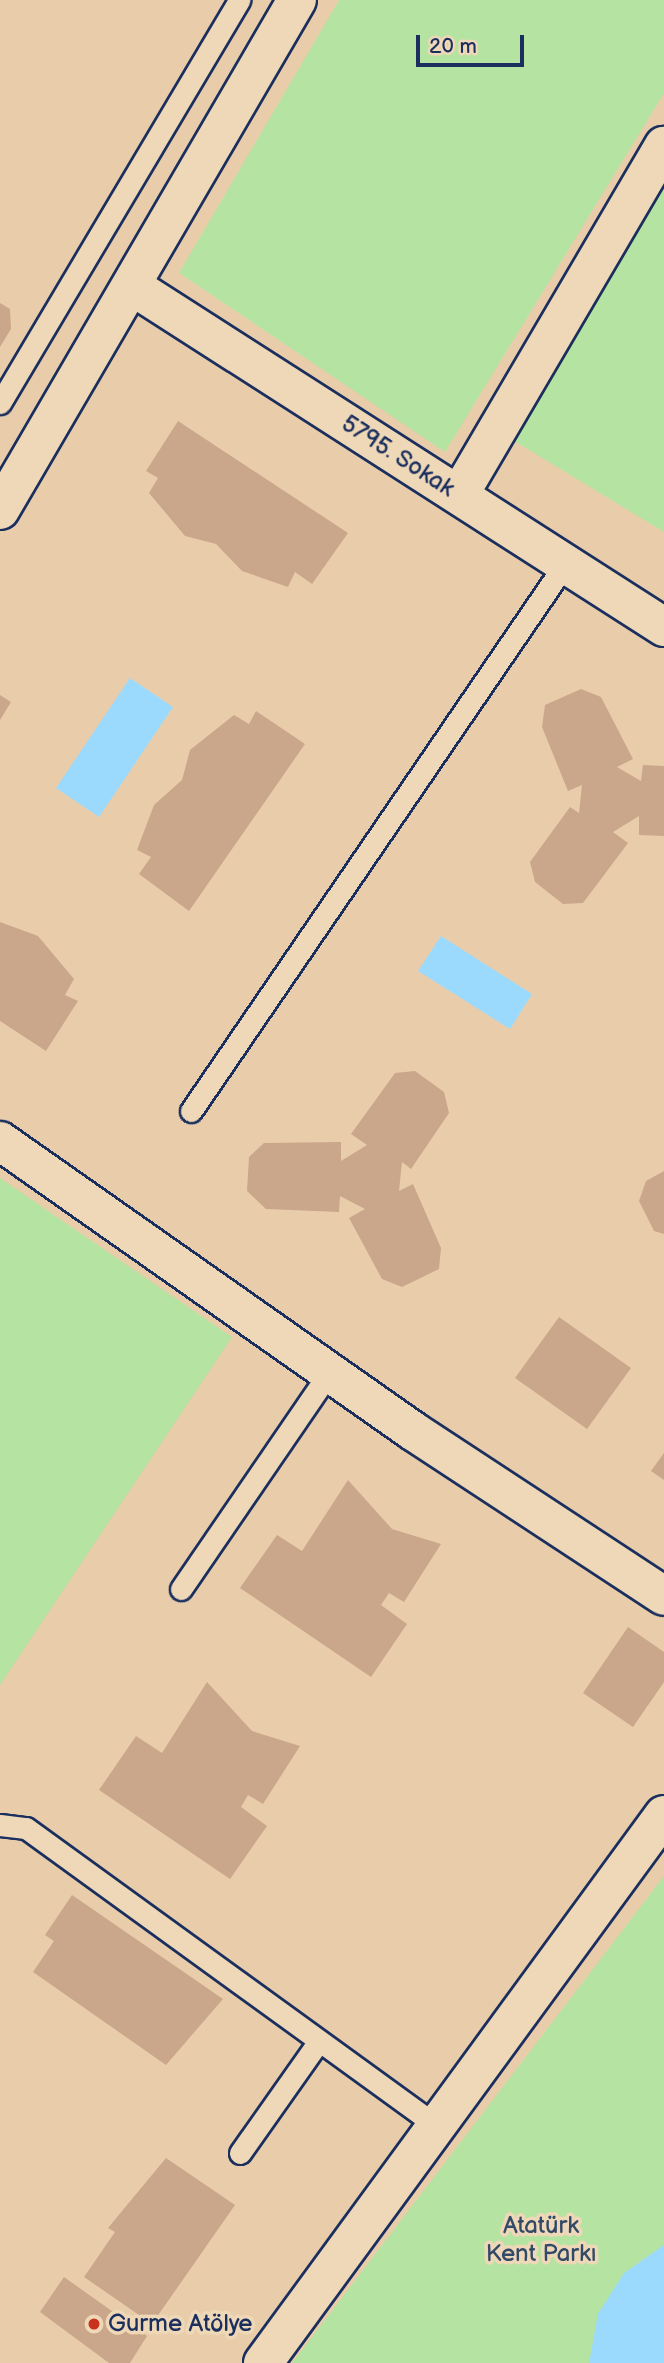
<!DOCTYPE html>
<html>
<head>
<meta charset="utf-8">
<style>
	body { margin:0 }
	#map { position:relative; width:664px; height:2363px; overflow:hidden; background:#e9cdab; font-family:"Balsamiq Sans",sans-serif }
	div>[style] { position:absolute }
	.green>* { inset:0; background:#b5e3a1 }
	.water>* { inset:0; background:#9cdafd }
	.building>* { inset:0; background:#caa68a }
	.roads { filter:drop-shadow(2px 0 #1b2f5e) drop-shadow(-2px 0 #1b2f5e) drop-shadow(0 2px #1b2f5e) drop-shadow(0 -2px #1b2f5e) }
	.service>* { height:21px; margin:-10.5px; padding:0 10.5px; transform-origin:10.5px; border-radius:10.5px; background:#eed8b7 }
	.minor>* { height:38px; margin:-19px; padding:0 19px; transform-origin:19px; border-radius:19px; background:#eed8b7 }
	.dots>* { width:19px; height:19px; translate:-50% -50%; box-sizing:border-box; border:4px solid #eed8b7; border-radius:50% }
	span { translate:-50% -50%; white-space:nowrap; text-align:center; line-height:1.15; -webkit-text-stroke:7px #eed8b7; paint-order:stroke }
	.street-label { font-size:24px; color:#1b2f5e }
	.park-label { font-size:24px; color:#324a68 }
	.poi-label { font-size:24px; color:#1b2f5e }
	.left { translate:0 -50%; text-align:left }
	.scale { position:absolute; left:416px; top:35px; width:108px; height:32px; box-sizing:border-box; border:4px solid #1b2f5e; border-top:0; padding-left:9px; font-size:21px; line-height:24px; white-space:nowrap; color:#1b2f5e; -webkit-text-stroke:5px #eed8b7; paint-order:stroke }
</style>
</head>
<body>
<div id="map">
	<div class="green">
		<i style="clip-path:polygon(339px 0,664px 0,664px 93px,445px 452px,179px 273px)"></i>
		<i style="clip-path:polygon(664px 167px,664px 532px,506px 436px)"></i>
		<i style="clip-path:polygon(0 1178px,232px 1337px,0 1685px)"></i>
		<i style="clip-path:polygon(664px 1876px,664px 2363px,292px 2363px)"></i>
	</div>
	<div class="water">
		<i style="clip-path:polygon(130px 678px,173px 707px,99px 817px,56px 788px)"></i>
		<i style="clip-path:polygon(441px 936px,532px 994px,510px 1029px,418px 971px)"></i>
		<i style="clip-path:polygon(664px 2245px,664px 2363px,589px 2363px,598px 2314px,624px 2273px)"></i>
	</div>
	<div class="building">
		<i style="clip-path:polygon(0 303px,10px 309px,11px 329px,0 347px)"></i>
		<i style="clip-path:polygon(178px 421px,348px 533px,312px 584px,295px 572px,288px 587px,242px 571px,216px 544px,185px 536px,149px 493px,158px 478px,146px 471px)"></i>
		<i style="clip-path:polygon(581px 689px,601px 697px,633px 759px,617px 767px,641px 781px,643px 765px,664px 766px,664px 836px,639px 835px,639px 816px,613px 832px,628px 843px,583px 903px,563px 904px,535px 882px,530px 862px,570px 807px,579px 813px,582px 785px,568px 791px,542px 727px,545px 705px)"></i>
		<i style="clip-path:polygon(0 695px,11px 702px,0 720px)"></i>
		<i style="clip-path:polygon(256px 711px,305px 744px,189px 911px,139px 874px,151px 857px,137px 850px,154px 805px,182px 780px,190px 750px,234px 715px,249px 724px)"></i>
		<i style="clip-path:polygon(0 922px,38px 936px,74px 979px,65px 995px,78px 1001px,46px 1051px,0 1021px)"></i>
		<i style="clip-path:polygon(415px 1071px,444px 1092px,449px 1113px,411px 1169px,402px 1162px,399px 1191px,413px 1184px,441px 1248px,439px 1269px,402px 1287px,382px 1279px,349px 1218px,365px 1209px,340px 1196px,339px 1212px,266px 1209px,247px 1191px,249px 1157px,264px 1143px,341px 1142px,341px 1161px,367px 1145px,351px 1134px,395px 1073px)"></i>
		<i style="clip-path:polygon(664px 1171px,664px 1234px,654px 1231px,639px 1201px,646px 1181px)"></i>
		<i style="clip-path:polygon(559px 1317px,631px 1368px,587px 1429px,515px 1378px)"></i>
		<i style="clip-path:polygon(664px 1453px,664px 1480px,651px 1471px)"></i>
		<i style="clip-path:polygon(348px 1480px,392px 1529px,441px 1544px,404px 1602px,389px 1593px,381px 1605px,407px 1624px,371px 1677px,240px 1588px,277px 1535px,302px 1551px)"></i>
		<i style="clip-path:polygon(628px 1627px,664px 1652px,664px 1682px,633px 1727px,583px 1693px)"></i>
		<i style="clip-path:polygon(207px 1682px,252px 1731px,300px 1746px,263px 1804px,248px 1795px,241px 1807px,267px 1826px,230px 1879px,99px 1790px,136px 1736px,162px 1753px)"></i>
		<i style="clip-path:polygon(72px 1895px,223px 1999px,166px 2065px,33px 1972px,54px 1941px,45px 1935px)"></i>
		<i style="clip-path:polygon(166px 2158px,235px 2205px,152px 2324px,84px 2277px,115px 2232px,108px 2228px)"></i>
		<i style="clip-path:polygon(64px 2277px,147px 2336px,130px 2363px,109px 2363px,40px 2312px)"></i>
	</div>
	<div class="roads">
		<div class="service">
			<i style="left:0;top:403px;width:469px;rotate:-59.3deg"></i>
			<i style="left:191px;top:1111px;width:663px;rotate:-55.64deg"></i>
			<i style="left:181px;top:1589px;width:265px;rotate:-55.6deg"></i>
			<i style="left:0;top:1825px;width:26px;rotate:7deg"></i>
			<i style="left:26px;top:1828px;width:508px;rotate:35.94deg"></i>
			<i style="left:240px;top:2153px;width:137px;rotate:-54.8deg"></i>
		</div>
		<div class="minor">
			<i style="left:132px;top:286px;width:632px;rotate:32.66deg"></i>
			<i style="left:459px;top:495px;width:405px;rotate:-59.6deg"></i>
			<i style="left:0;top:510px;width:590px;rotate:-59.79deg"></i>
			<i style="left:0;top:1141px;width:505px;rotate:35.08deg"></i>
			<i style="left:413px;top:1431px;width:300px;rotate:33.3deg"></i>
			<i style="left:263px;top:2363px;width:679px;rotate:-53.81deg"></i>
		</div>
	</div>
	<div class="dots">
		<i style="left:94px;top:2324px;background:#c8321e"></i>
	</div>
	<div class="street-label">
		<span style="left:398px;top:456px;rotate:33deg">5795. Sokak</span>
	</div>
	<div class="park-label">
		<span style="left:541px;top:2240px">Atatürk<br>Kent Parkı</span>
	</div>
	<div class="poi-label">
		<span class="left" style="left:108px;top:2324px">Gurme Atölye</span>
	</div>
	<div class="scale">20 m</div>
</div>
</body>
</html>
